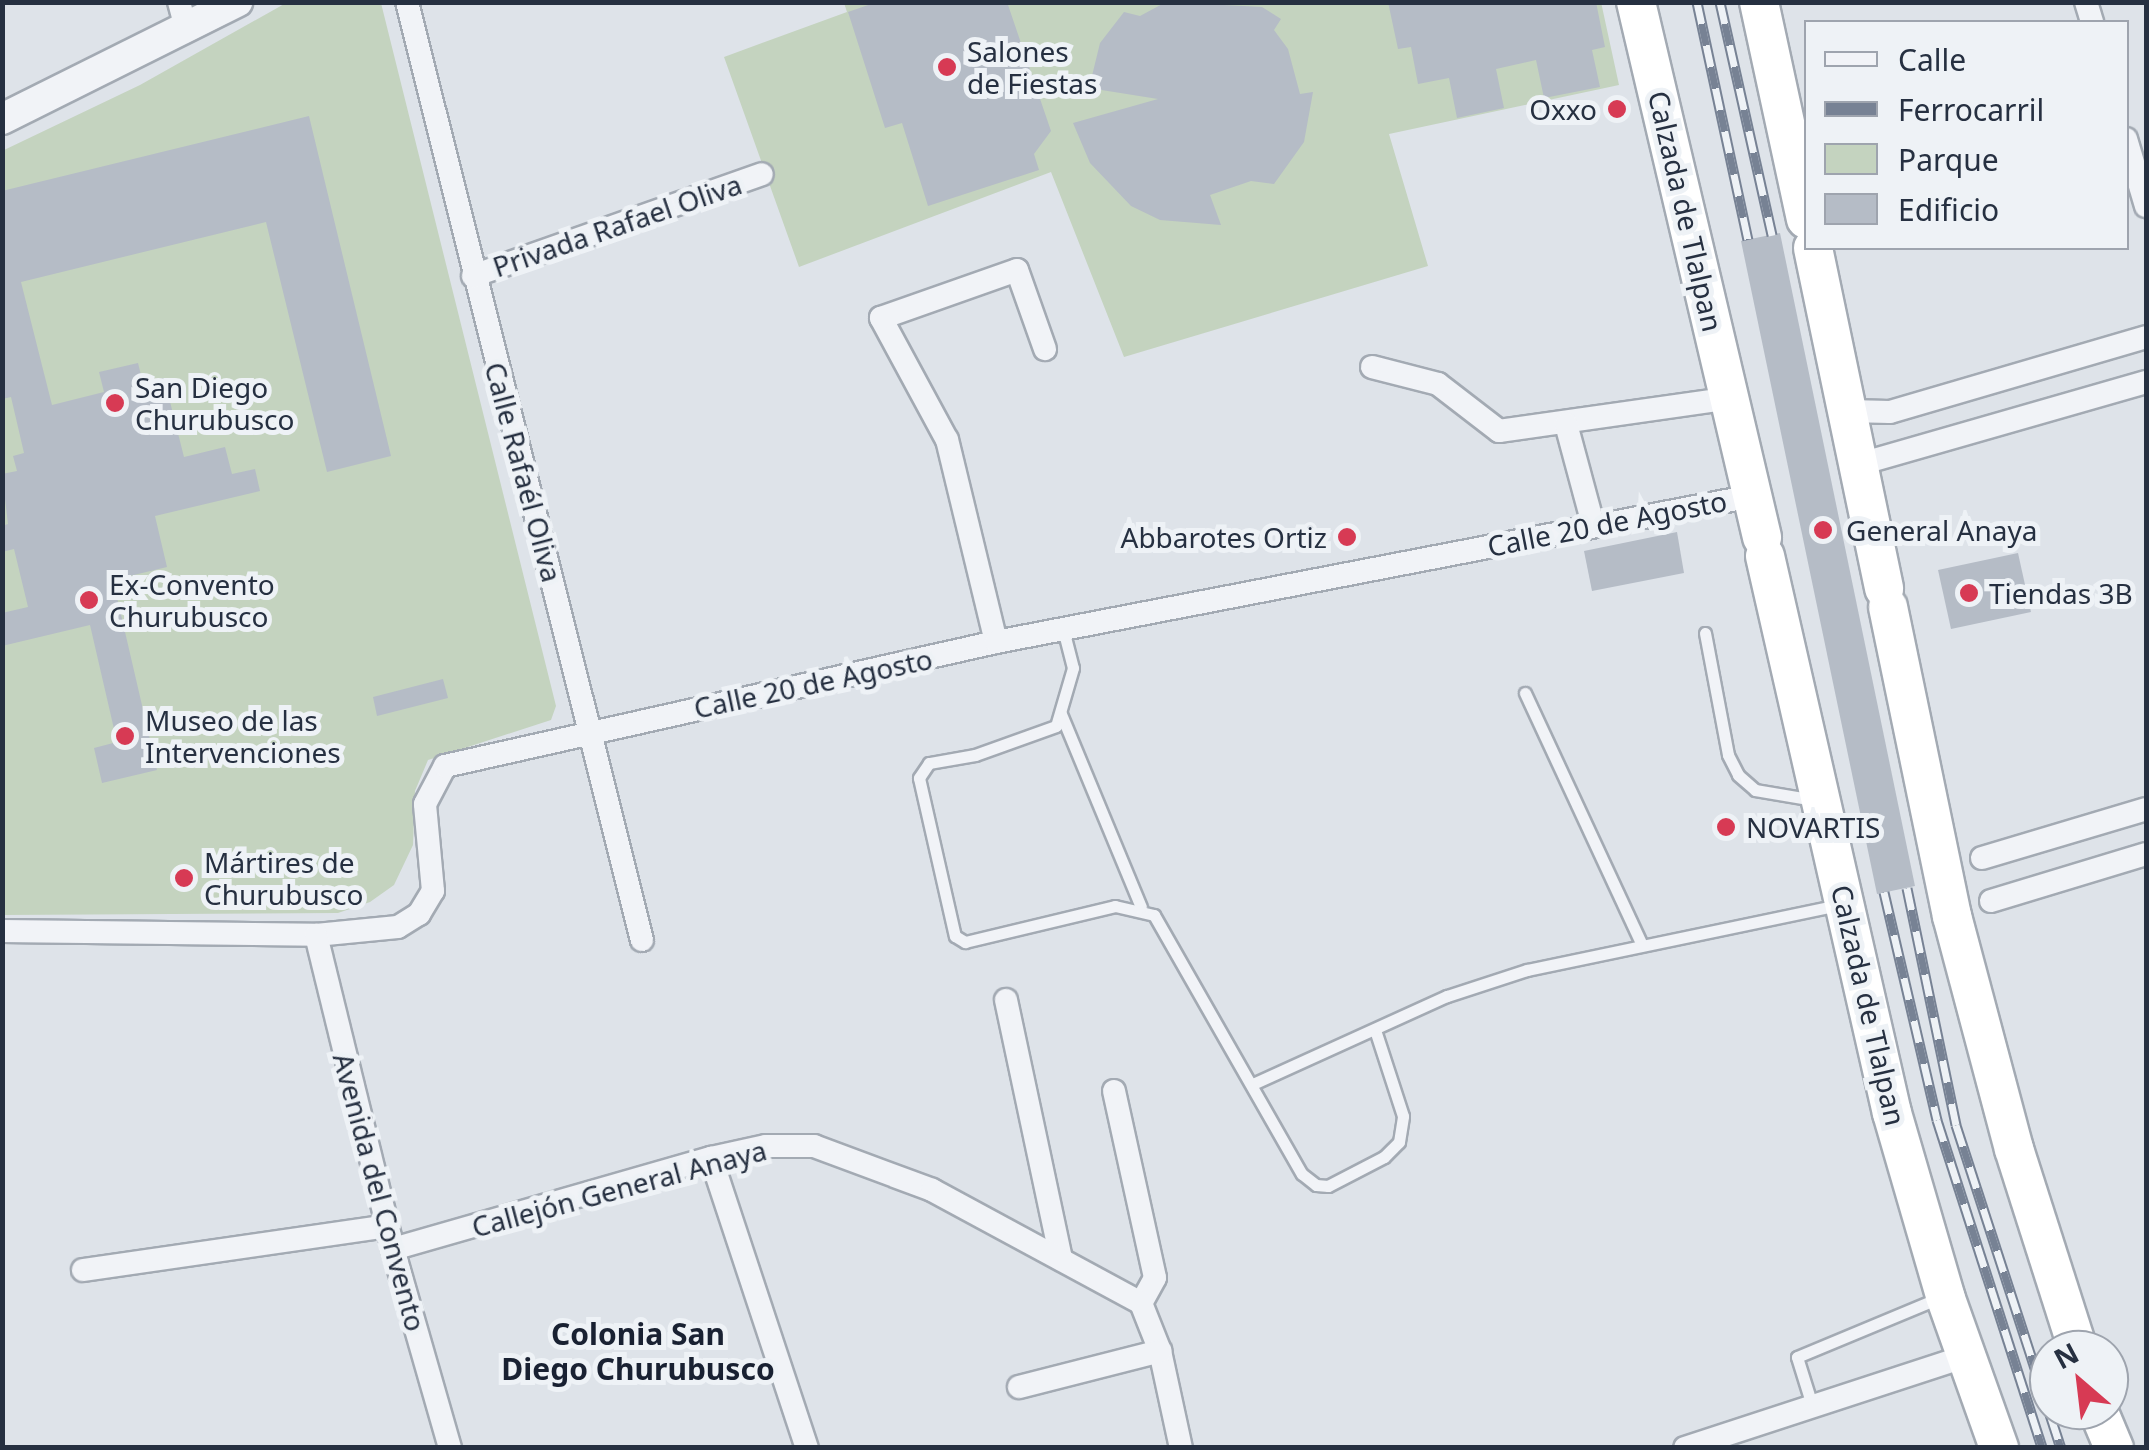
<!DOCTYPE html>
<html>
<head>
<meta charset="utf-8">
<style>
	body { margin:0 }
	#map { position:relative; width:2149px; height:1450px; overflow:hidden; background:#dee3e9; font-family:"Noto Sans",sans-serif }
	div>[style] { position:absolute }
	.green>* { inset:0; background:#c4d3bf }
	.building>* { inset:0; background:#b5bcc6 }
	.roads { filter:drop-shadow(2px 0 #a3aab3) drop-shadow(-2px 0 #a3aab3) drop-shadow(0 2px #a3aab3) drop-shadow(0 -2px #a3aab3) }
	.service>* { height:11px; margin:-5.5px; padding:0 5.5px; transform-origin:5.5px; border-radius:5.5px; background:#f1f3f7 }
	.minor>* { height:22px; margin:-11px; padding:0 11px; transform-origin:11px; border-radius:11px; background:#f1f3f7 }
	.tertiary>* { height:30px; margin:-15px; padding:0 15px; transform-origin:15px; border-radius:15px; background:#f1f3f7 }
	.trunk>* { height:38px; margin:-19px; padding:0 19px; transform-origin:19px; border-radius:19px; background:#fff }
	.rail>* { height:11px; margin-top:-5.5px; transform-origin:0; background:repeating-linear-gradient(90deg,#eef2f6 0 22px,#778294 0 44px); box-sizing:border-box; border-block:2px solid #778294 }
	.dots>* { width:28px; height:28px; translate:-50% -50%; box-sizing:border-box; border:5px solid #eef2f6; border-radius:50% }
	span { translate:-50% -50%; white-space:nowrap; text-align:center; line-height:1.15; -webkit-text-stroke:10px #eef2f6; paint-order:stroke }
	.poi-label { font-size:28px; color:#263041 }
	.left { translate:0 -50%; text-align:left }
	.right { translate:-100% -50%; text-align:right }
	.street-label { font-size:28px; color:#263041 }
	.neighbourhood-label { font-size:30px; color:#192132; font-weight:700 }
	.frame { position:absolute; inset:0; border:5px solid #263041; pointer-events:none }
	.legend { position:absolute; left:1804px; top:20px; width:325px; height:230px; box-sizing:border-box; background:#eef2f6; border:2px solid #9ea4ae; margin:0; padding:12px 18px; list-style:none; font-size:30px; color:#263041 }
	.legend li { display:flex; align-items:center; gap:20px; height:50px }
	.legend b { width:50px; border:2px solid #9ea4ae }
	.north { position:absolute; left:2029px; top:1330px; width:100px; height:100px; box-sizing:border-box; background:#eef2f6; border:2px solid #9ea4ae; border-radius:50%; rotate:332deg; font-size:28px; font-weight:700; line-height:40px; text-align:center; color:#263041 }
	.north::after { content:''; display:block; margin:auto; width:35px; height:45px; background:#d73a54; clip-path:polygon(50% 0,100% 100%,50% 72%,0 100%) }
</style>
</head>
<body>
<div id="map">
	<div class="green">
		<i style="clip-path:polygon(1601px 2px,1619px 85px,1389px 134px,1428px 266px,1124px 357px,1051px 172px,799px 267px,724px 57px,847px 12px,844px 3px)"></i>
		<i style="clip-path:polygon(286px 3px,381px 3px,556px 706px,551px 720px,428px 760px,415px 791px,413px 845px,394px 885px,370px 902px,338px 913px,3px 915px,2px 151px,140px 85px)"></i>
	</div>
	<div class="building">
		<i style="clip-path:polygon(877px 2px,1007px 2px,1051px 131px,1034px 154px,1039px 170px,928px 206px,902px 123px,885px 128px,848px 12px)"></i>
		<i style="clip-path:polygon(1166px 2px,1262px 7px,1281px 19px,1274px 30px,1288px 49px,1300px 94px,1313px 92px,1304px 142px,1274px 184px,1251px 181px,1210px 195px,1221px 225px,1160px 220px,1131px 206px,1090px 163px,1073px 123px,1158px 99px,1089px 88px,1100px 43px,1124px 12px,1140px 16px)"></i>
		<i style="clip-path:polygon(1388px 2px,1596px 2px,1605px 47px,1592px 50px,1600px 87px,1544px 98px,1536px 60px,1496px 69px,1504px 108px,1457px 118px,1449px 78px,1418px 84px,1411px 47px,1398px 49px)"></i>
		<i style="clip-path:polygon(309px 116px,391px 456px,327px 472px,266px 222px,21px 282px,52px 405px,104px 392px,99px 372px,138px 363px,143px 383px,164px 378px,184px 457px,225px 447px,232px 474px,255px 469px,260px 491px,155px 516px,167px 567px,113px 580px,157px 770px,102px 783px,94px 748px,117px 742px,90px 625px,2px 646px,2px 613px,28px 607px,14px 549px,2px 552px,2px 526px,8px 524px,2px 474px,17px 471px,13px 456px,24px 453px,11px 397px,2px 399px,2px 191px)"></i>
		<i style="clip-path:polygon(1780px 233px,1915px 886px,1877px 894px,1741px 241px)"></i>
		<i style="clip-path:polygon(1677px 532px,1684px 573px,1592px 591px,1584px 551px)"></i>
		<i style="clip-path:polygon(2018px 553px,2031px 612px,1951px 629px,1938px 570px)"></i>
		<i style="clip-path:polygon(443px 679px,448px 698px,377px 716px,373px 697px)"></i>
	</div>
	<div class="roads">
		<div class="service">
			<i style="left:1063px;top:629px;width:40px;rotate:75.6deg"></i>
			<i style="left:1073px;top:668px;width:60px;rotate:106.3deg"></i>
			<i style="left:1056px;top:726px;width:86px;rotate:160.3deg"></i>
			<i style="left:975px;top:755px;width:47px;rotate:170.1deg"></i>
			<i style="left:929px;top:763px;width:18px;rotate:124deg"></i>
			<i style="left:919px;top:778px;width:162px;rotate:77.2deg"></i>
			<i style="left:955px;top:936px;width:12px;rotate:31deg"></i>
			<i style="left:965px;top:942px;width:154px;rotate:-13.5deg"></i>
			<i style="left:1115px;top:906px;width:40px;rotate:13deg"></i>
			<i style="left:1154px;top:915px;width:298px;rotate:60.3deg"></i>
			<i style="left:1302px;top:1174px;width:18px;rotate:38deg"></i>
			<i style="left:1316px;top:1185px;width:12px;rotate:5deg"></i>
			<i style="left:1328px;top:1186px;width:63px;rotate:-27.4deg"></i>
			<i style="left:1384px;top:1157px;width:21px;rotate:-45deg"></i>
			<i style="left:1399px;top:1142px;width:26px;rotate:-81deg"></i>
			<i style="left:1403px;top:1116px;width:90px;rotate:-108deg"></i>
			<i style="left:1705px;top:633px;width:124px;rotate:79.3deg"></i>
			<i style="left:1728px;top:755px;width:22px;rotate:63deg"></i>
			<i style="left:1738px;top:775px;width:23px;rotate:41deg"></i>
			<i style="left:1755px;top:790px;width:60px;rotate:9.6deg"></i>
			<i style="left:1525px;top:693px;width:278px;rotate:65.1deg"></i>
			<i style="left:1061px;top:714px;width:209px;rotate:67.5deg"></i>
			<i style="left:1255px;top:1083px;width:211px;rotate:-24.4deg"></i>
			<i style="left:1447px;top:996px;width:84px;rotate:-18deg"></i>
			<i style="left:1527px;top:970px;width:317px;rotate:-11.8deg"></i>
			<i style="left:1811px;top:1402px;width:47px;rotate:-107.3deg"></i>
			<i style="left:1797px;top:1357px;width:154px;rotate:-22.6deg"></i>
		</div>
		<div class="minor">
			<i style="left:179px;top:2px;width:27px;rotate:75deg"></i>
			<i style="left:407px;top:2px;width:967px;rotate:75.94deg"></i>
			<i style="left:2086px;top:2px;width:21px;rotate:73deg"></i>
			<i style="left:2126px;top:139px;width:70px;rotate:73.4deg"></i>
			<i style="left:473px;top:276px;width:306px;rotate:-19.4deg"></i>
			<i style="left:1372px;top:367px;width:68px;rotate:14.4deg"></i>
			<i style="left:1438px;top:384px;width:77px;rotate:37.6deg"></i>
			<i style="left:1499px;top:431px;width:234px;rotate:-8.1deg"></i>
			<i style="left:1848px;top:411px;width:42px;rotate:1.4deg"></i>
			<i style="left:1890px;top:412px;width:267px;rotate:-16.3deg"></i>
			<i style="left:1566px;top:424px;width:104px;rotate:74.9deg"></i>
			<i style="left:1860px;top:464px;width:298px;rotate:-16deg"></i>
			<i style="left:996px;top:642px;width:208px;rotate:-103.6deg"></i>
			<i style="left:947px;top:440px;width:139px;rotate:-118.4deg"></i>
			<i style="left:881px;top:318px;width:144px;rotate:-19.4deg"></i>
			<i style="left:1017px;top:270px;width:84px;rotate:70.5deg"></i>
			<i style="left:1982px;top:858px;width:171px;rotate:-16.6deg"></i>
			<i style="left:1991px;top:901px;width:162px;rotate:-16.9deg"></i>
			<i style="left:2px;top:931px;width:314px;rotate:0.7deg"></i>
			<i style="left:316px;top:935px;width:82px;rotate:-5.6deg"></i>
			<i style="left:398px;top:927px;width:25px;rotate:-32deg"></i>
			<i style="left:419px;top:914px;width:27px;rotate:-59deg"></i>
			<i style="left:433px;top:891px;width:87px;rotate:-95.3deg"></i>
			<i style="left:425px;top:804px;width:43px;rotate:-62.2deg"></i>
			<i style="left:445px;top:766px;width:565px;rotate:-12.68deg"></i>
			<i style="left:996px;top:642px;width:770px;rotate:-10.93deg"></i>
			<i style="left:316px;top:935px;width:323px;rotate:76.2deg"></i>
			<i style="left:393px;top:1249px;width:207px;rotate:74deg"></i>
			<i style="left:1006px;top:1000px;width:265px;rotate:78deg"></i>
			<i style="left:1114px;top:1091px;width:191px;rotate:77.6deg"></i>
			<i style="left:1155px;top:1278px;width:29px;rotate:119deg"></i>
			<i style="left:711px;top:1158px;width:305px;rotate:71.7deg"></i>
			<i style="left:393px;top:1249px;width:331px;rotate:-16deg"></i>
			<i style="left:711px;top:1158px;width:56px;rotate:-12.3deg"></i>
			<i style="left:766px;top:1146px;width:48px"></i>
			<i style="left:814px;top:1146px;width:126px;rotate:20.4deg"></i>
			<i style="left:932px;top:1190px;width:238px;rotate:28.4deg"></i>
			<i style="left:1141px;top:1303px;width:52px;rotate:68.4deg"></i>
			<i style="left:1160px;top:1351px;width:99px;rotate:77.8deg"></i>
			<i style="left:83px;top:1270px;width:307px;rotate:-8.2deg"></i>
			<i style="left:1019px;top:1387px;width:146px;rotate:-14.3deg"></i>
			<i style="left:1685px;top:1448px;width:293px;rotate:-18.1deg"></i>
		</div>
		<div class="tertiary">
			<i style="left:2px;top:119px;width:263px;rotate:-26.5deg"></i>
		</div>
		<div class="trunk">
			<i style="left:1636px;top:2px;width:550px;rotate:76.75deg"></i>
			<i style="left:1759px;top:2px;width:222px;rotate:77.8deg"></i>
			<i style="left:1813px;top:248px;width:348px;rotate:78.2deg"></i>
			<i style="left:1765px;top:556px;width:571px;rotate:77.16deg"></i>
			<i style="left:1892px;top:1113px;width:191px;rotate:73.8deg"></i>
			<i style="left:1945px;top:1296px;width:161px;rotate:70.4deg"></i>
			<i style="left:1888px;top:607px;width:316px;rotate:78.3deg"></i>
			<i style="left:1952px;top:916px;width:241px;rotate:75.1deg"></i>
			<i style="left:2014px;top:1149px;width:211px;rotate:72.3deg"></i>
			<i style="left:2098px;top:1410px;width:41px;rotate:67.2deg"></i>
		</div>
	</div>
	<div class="rail">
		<i style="left:1697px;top:2px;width:243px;rotate:77.9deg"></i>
		<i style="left:1720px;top:2px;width:239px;rotate:77.4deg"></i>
		<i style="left:1907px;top:888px;width:242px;rotate:78.3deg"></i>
		<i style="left:1956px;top:1125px;width:340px;rotate:72deg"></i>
		<i style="left:1884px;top:892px;width:234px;rotate:76.9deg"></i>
		<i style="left:1937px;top:1120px;width:344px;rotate:72.2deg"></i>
	</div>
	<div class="dots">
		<i style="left:947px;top:67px;background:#d73a54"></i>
		<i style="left:1617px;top:109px;background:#d73a54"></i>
		<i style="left:115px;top:403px;background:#d73a54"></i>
		<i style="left:1823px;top:530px;background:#d73a54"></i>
		<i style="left:1347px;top:537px;background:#d73a54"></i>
		<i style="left:1969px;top:593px;background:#d73a54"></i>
		<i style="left:89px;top:600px;background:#d73a54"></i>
		<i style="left:125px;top:736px;background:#d73a54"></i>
		<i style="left:1726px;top:827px;background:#d73a54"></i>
		<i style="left:184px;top:878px;background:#d73a54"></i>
	</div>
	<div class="poi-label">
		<span class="left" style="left:967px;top:67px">Salones<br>de Fiestas</span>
		<span class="right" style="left:1597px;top:109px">Oxxo</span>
		<span class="left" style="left:135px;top:403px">San Diego<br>Churubusco</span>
		<span class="left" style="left:1846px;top:530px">General Anaya</span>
		<span class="right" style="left:1327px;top:537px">Abbarotes Ortiz</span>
		<span class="left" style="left:109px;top:600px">Ex-Convento<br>Churubusco</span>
		<span class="left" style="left:1989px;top:593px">Tiendas 3B</span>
		<span class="left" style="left:145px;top:736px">Museo de las<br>Intervenciones</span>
		<span class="left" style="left:1746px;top:827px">NOVARTIS</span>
		<span class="left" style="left:204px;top:878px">Mártires de<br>Churubusco</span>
	</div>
	<div class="street-label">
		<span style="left:1686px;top:211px;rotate:77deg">Calzada de Tlalpan</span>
		<span style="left:617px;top:225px;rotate:-19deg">Privada Rafael Oliva</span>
		<span style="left:524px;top:472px;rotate:75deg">Calle Rafaél Oliva</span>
		<span style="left:1607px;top:523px;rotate:-11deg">Calle 20 de Agosto</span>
		<span style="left:813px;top:683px;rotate:-12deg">Calle 20 de Agosto</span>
		<span style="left:1869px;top:1005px;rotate:77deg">Calzada de Tlalpan</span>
		<span style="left:619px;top:1188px;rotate:-15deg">Callejón General Anaya</span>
		<span style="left:380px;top:1192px;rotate:75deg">Avenida del Convento</span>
	</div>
	<div class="neighbourhood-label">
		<span style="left:638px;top:1351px">Colonia San<br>Diego Churubusco</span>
	</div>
	<div class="frame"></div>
	<ul class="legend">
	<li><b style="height:12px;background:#f1f3f7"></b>Calle</li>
	<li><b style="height:12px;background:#778294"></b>Ferrocarril</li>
	<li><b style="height:28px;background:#c4d3bf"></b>Parque</li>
	<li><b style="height:28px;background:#b5bcc6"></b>Edificio</li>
	</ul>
	<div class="north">N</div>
</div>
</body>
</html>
